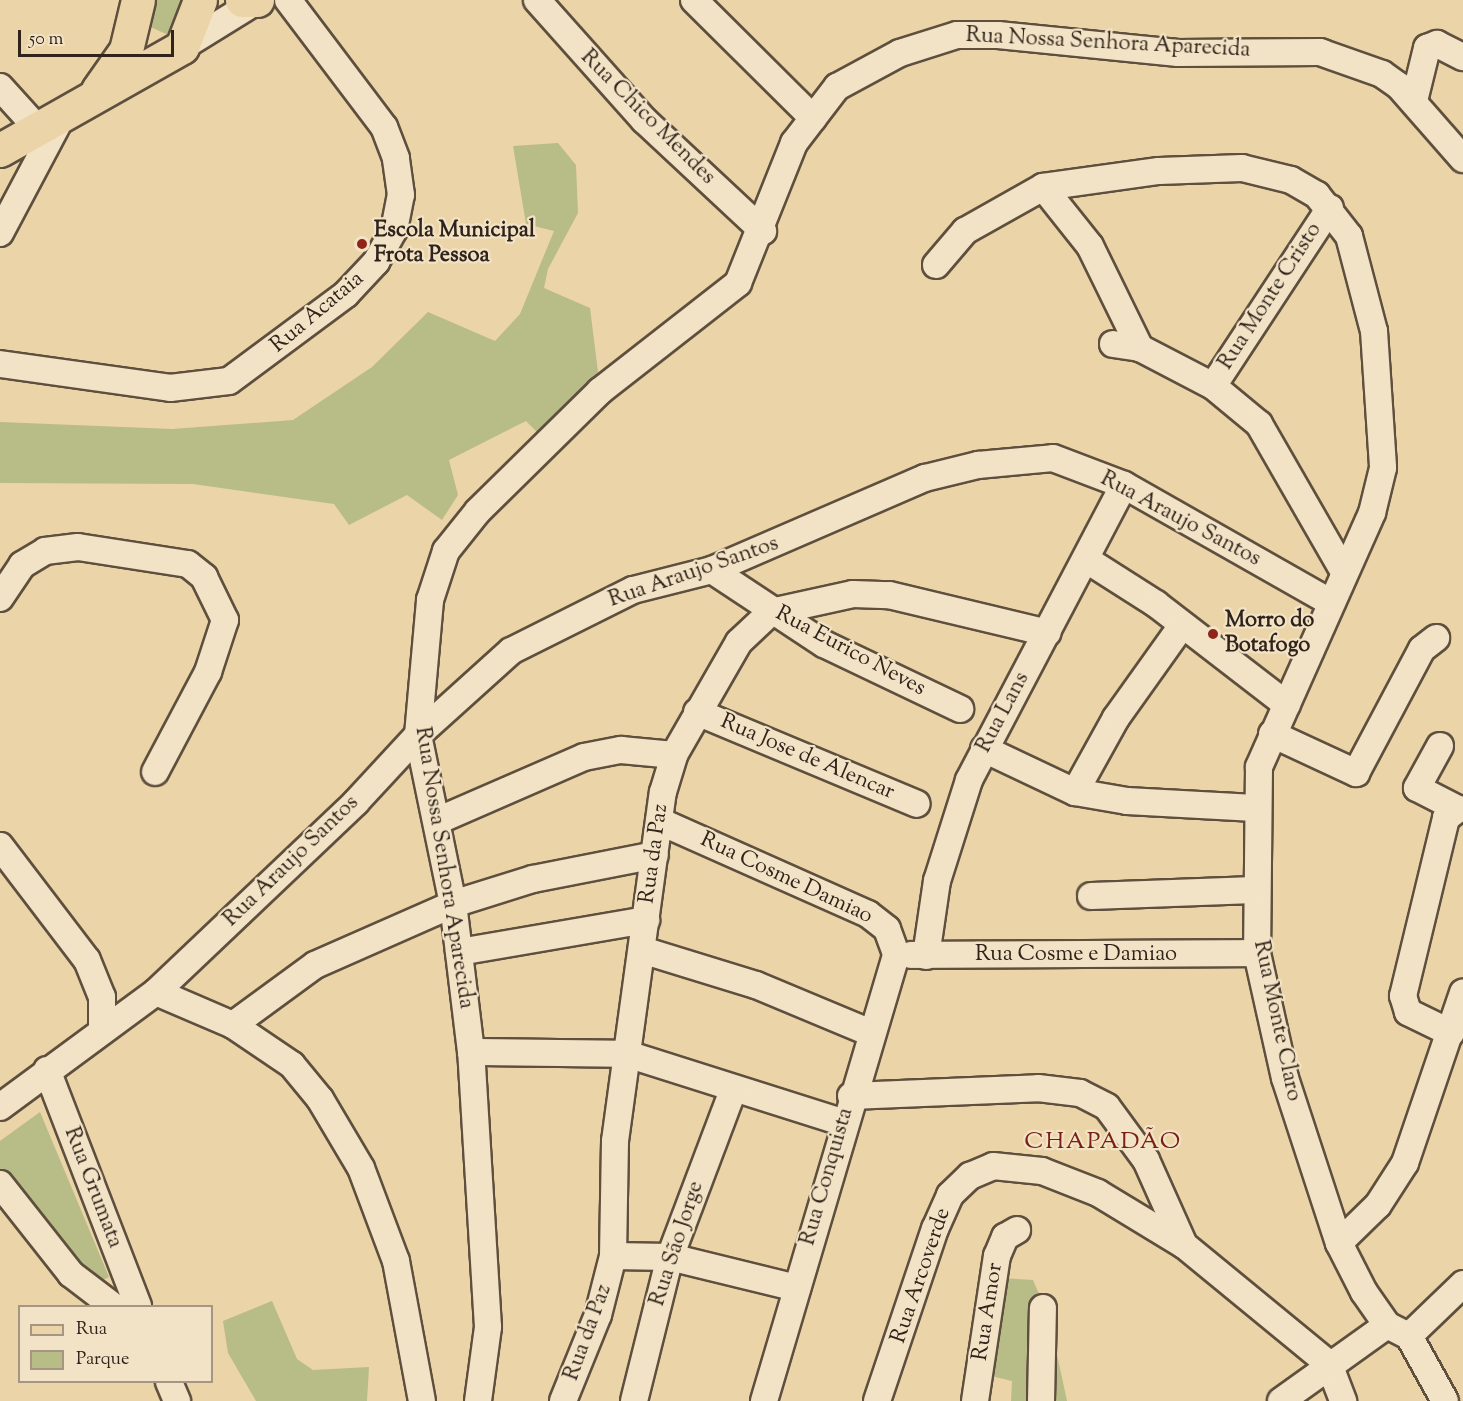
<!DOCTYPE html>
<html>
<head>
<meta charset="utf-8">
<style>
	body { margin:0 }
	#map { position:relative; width:1463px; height:1401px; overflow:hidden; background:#ebd4a7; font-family:"Sorts Mill Goudy",serif }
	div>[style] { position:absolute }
	.green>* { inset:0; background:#b8bc86 }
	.roads { filter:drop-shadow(2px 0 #5e4f3e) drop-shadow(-2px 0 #5e4f3e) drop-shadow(0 2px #5e4f3e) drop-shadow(0 -2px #5e4f3e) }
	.minor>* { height:26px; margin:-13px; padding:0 13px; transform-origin:13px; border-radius:13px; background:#f2e3c6 }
	.major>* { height:33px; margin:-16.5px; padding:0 16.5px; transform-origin:16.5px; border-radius:16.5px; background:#ebd4a7 }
	.dots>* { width:16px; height:16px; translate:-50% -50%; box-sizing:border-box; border:3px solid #f2e3c6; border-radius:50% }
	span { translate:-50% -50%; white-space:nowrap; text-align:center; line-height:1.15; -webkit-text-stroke:4.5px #f2e3c6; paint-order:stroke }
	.street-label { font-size:22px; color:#2f231b }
	.poi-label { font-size:22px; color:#2f231b; font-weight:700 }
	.left { translate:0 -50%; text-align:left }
	.neighbourhood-label { font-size:24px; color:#7a1f14; letter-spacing:1.5px }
	.legend { position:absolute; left:18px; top:1305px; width:195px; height:78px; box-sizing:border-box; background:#f2e3c6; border:2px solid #a49682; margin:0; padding:8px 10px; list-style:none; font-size:18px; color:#2f231b }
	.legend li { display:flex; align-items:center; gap:12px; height:30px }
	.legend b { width:30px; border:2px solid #a49682 }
	.scale { position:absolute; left:18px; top:30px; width:156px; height:27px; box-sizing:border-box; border:3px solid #2f231b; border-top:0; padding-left:8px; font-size:18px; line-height:21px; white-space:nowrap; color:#2f231b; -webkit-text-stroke:4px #f2e3c6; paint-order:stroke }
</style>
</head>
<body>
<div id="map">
	<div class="green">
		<i style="clip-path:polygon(151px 0,187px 0,178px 26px,166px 34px,144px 24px)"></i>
		<i style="clip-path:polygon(558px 143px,576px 165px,578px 213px,548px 269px,544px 288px,590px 308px,598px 372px,541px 436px,526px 421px,449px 460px,458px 495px,442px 520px,407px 495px,349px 525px,334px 504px,193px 484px,0 483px,0 422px,172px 429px,293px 420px,372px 367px,428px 312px,495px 341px,520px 314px,554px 231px,526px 224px,513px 146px)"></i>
		<i style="clip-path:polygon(40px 1112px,109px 1277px,99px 1282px,0 1169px,0 1141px)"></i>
		<i style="clip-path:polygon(1000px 1278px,1033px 1280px,1049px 1317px,1067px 1401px,1011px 1401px,1012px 1381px,991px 1376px)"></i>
		<i style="clip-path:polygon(272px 1301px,297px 1359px,313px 1370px,369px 1367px,367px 1401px,256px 1401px,228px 1353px,223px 1321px)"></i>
	</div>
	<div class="roads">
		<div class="minor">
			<i style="left:537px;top:0;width:161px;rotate:48.3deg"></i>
			<i style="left:644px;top:120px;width:163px;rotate:43deg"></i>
			<i style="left:694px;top:0;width:168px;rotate:44.8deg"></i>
			<i style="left:182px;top:47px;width:89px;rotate:-31.7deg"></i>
			<i style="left:0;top:87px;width:58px;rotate:47.8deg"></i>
			<i style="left:1414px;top:101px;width:55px;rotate:-76.2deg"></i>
			<i style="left:1427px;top:48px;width:11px;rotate:-22deg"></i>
			<i style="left:1437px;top:44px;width:29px;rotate:27deg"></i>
			<i style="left:1043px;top:187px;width:75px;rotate:51.5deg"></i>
			<i style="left:1090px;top:246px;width:114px;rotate:63.9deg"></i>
			<i style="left:0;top:233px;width:130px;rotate:-62.1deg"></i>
			<i style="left:936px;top:265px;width:45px;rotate:-49.5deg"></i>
			<i style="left:965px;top:231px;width:90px;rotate:-29.4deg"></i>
			<i style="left:1043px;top:187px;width:117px;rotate:-7.9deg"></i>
			<i style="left:1159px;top:171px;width:83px;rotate:-2.1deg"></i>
			<i style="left:1242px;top:168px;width:50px;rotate:13.8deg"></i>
			<i style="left:1291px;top:180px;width:30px;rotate:30deg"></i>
			<i style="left:1317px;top:195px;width:52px;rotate:52deg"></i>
			<i style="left:1349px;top:236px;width:98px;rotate:75.3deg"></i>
			<i style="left:1374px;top:331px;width:137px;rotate:86.2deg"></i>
			<i style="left:1383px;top:468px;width:46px;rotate:103.7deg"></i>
			<i style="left:1372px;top:513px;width:278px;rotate:114deg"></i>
			<i style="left:1259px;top:767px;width:186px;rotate:90.6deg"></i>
			<i style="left:1257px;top:953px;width:128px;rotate:77.4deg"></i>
			<i style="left:1285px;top:1078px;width:174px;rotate:71.9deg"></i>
			<i style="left:1339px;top:1243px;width:55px;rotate:63deg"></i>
			<i style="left:1364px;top:1292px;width:40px;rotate:55.1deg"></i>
			<i style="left:1387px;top:1325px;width:25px;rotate:27deg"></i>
			<i style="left:1409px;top:1336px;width:74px;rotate:61deg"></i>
			<i style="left:1113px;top:344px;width:27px;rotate:8deg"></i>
			<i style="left:1140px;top:348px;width:82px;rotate:27.5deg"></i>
			<i style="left:1213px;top:386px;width:60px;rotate:39.6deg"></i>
			<i style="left:1259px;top:424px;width:168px;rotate:60.1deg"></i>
			<i style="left:0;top:364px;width:172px;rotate:8deg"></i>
			<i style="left:170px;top:388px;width:59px;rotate:-6.8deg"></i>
			<i style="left:229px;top:381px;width:146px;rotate:-36.6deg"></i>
			<i style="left:346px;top:294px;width:44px;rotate:-46.8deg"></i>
			<i style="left:376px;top:262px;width:37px;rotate:-61deg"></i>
			<i style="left:394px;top:230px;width:36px;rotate:-79deg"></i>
			<i style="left:401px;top:195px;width:37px;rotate:-98deg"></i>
			<i style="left:396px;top:158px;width:33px;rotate:-111deg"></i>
			<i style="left:384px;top:127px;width:159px;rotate:-127.1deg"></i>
			<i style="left:1213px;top:386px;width:213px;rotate:-56.7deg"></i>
			<i style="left:1087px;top:560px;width:82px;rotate:32.5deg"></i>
			<i style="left:1156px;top:604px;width:165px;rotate:37.6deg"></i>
			<i style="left:712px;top:570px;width:134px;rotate:33.5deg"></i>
			<i style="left:824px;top:644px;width:151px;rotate:25.5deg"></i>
			<i style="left:0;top:598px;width:40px;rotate:-56deg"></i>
			<i style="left:22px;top:565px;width:27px;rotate:-31deg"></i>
			<i style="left:45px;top:551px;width:33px;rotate:-7deg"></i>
			<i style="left:78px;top:547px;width:111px;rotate:8.8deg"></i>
			<i style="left:188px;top:564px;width:21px;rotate:39deg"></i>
			<i style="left:204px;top:577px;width:48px;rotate:64deg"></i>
			<i style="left:225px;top:620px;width:55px;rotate:108.1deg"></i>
			<i style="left:208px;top:672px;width:113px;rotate:117.9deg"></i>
			<i style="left:697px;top:712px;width:238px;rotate:22.7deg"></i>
			<i style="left:1272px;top:734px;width:93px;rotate:24.9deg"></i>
			<i style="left:1356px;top:773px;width:140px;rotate:-62deg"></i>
			<i style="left:1422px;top:649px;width:18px;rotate:-38deg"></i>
			<i style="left:1440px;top:746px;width:48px;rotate:118.7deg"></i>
			<i style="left:1417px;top:788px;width:46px;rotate:27.1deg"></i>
			<i style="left:984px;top:749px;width:101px;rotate:25.3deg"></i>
			<i style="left:1075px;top:792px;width:53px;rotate:9.8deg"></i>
			<i style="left:1127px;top:801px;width:128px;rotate:3.1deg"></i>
			<i style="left:1075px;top:792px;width:85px;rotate:-61deg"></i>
			<i style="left:1116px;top:718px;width:112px;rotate:-54.5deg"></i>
			<i style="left:437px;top:821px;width:160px;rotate:-23.5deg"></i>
			<i style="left:584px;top:757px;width:38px;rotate:-11deg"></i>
			<i style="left:621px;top:750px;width:53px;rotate:5.4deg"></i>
			<i style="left:659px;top:821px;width:229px;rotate:24deg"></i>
			<i style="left:868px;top:914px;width:24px;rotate:38deg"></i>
			<i style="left:887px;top:929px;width:27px;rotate:70deg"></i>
			<i style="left:0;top:846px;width:143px;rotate:52.7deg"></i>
			<i style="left:87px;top:960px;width:40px;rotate:68deg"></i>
			<i style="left:102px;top:997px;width:33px;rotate:90deg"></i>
			<i style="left:1091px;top:896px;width:164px;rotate:-2.1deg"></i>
			<i style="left:642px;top:950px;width:119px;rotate:17.1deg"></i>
			<i style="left:756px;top:985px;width:122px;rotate:22.6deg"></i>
			<i style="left:459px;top:952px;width:190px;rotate:-9.7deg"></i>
			<i style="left:911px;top:955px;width:346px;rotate:-0.3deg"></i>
			<i style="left:926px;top:956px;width:76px;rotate:-81.7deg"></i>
			<i style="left:937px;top:881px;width:106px;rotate:-72.4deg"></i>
			<i style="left:969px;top:780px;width:333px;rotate:-62.3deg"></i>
			<i style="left:156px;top:992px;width:84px;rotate:23.2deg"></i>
			<i style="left:233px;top:1025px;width:71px;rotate:34.1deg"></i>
			<i style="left:292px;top:1065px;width:44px;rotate:50.5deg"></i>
			<i style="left:320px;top:1099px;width:80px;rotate:59.3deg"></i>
			<i style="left:361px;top:1168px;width:99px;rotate:69.4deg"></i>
			<i style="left:396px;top:1261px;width:142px;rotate:79.5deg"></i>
			<i style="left:233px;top:1025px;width:102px;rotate:-36.2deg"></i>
			<i style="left:315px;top:965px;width:151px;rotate:-23.8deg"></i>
			<i style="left:453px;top:904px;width:84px;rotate:-17.4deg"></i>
			<i style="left:533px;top:879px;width:124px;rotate:-11.1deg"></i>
			<i style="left:1451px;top:1033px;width:48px;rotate:-154deg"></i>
			<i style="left:1408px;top:1012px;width:17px;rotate:-107deg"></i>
			<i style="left:1403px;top:996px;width:183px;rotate:-76.4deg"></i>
			<i style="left:1446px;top:818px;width:15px;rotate:-37deg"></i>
			<i style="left:471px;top:1052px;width:156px;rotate:0.7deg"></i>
			<i style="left:627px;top:1054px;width:225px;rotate:17.6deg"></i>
			<i style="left:47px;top:1070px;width:253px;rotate:68.9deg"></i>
			<i style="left:851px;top:1096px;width:187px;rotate:-2.4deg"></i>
			<i style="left:1038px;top:1088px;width:42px;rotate:6.8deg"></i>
			<i style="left:1080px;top:1093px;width:30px;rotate:27deg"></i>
			<i style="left:1107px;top:1107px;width:66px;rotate:53.7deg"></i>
			<i style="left:1146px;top:1160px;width:93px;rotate:65.9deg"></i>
			<i style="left:1184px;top:1245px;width:188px;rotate:39.4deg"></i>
			<i style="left:1329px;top:1364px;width:40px;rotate:69deg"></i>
			<i style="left:0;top:1107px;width:194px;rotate:-36.4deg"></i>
			<i style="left:156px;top:992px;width:276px;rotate:-43.5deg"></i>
			<i style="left:356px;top:802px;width:91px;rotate:-47.2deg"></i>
			<i style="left:418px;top:735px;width:125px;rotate:-42.1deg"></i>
			<i style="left:511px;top:651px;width:136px;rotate:-26.6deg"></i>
			<i style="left:633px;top:590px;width:81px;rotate:-14.2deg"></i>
			<i style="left:712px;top:570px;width:232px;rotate:-23.4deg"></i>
			<i style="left:925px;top:478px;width:55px;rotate:-13.8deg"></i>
			<i style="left:978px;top:465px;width:75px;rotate:-5.3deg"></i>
			<i style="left:1053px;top:458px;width:76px;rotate:20.8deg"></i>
			<i style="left:1124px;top:485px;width:237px;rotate:29.6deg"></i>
			<i style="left:0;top:1184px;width:115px;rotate:51.7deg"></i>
			<i style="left:71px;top:1274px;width:53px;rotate:37.3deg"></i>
			<i style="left:1339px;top:1243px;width:54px;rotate:-44.3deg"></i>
			<i style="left:1378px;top:1205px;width:50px;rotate:-57.3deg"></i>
			<i style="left:1405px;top:1163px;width:180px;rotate:-71.2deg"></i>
			<i style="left:613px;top:1256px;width:57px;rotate:1deg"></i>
			<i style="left:670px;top:1257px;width:131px;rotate:13.7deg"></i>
			<i style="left:1409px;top:1336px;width:75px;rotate:-43.9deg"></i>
			<i style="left:169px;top:1382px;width:21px;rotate:67deg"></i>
			<i style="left:478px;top:1401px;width:75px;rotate:-82.3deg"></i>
			<i style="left:488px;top:1327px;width:276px;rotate:-93.5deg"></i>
			<i style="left:471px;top:1052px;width:149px;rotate:-96.9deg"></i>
			<i style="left:453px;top:904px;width:173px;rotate:-101.7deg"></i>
			<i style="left:418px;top:735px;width:136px;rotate:-84.9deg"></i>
			<i style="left:430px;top:600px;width:52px;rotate:-71.9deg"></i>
			<i style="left:446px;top:551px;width:51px;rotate:-51.3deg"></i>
			<i style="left:478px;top:511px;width:171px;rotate:-44.5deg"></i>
			<i style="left:600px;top:391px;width:175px;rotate:-38deg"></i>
			<i style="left:738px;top:283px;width:151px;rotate:-68.2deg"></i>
			<i style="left:794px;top:143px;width:71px;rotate:-52.5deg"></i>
			<i style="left:837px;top:87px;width:72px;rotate:-28.4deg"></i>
			<i style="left:900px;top:53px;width:60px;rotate:-17.5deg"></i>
			<i style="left:957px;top:35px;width:41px"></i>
			<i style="left:998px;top:35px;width:181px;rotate:5.7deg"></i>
			<i style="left:1178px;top:53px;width:142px;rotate:-0.4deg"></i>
			<i style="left:1320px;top:52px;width:66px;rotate:19.5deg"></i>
			<i style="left:1382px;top:74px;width:21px;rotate:35deg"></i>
			<i style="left:1399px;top:86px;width:97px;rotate:48.8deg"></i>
			<i style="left:563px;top:1401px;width:93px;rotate:-67.9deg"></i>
			<i style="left:598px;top:1315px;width:61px;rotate:-75.7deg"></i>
			<i style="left:613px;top:1256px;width:115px;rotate:-89deg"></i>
			<i style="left:615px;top:1141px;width:352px;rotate:-82.2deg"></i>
			<i style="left:663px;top:792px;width:39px;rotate:-73deg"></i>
			<i style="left:674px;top:755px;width:130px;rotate:-60.1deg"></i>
			<i style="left:739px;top:642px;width:44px;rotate:-43.2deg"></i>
			<i style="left:771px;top:612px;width:84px;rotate:-12.4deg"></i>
			<i style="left:853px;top:594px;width:36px;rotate:2deg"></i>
			<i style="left:889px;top:595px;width:163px;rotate:13.4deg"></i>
			<i style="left:634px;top:1401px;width:148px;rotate:-76deg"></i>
			<i style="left:670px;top:1257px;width:178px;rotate:-69.3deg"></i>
			<i style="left:764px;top:1401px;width:466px;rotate:-73.5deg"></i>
			<i style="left:877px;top:1401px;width:182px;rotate:-71.4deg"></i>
			<i style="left:935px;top:1229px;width:37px;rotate:-66deg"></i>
			<i style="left:950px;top:1195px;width:28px;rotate:-44deg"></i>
			<i style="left:970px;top:1176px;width:25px;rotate:-23deg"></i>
			<i style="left:993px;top:1166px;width:49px;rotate:5.8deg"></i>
			<i style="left:1042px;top:1171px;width:60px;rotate:21.4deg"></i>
			<i style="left:1098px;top:1193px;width:100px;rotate:31.2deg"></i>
			<i style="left:975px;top:1401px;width:147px;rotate:-81.4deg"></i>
			<i style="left:997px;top:1256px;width:21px;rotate:-67deg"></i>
			<i style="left:1005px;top:1237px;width:14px;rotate:-30deg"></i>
			<i style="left:1041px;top:1401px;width:93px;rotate:-88.8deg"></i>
			<i style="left:1281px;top:1401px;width:130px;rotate:-35.6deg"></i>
		</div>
		<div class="major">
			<i style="left:242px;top:0;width:15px"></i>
			<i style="left:98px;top:90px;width:49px;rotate:-55deg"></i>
			<i style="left:126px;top:50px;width:51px;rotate:-76.5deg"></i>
			<i style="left:0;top:150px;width:209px;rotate:-29.5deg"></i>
			<i style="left:182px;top:47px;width:50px;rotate:-69deg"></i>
		</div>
	</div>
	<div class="dots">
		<i style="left:362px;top:244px;background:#8f2418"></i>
		<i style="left:1213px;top:634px;background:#8f2418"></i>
	</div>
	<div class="street-label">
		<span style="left:1108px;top:44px;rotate:3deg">Rua Nossa Senhora Aparecida</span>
		<span style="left:647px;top:118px;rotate:45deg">Rua Chico Mendes</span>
		<span style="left:1271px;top:297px;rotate:-57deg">Rua Monte Cristo</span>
		<span style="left:318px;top:313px;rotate:-40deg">Rua Acataia</span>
		<span style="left:1180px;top:520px;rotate:28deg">Rua Araujo Santos</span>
		<span style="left:694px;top:573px;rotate:-19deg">Rua Araujo Santos</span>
		<span style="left:850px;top:652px;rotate:28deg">Rua Eurico Neves</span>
		<span style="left:1004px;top:713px;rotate:-62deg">Rua Lans</span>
		<span style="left:807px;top:758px;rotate:23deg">Rua Jose de Alencar</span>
		<span style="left:655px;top:854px;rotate:-82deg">Rua da Paz</span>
		<span style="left:292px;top:862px;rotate:-44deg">Rua Araujo Santos</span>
		<span style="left:443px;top:868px;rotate:81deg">Rua Nossa Senhora Aparecida</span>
		<span style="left:786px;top:879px;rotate:25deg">Rua Cosme Damiao</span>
		<span style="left:1076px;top:956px">Rua Cosme e Damiao</span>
		<span style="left:1276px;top:1021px;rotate:78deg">Rua Monte Claro</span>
		<span style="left:828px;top:1177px;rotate:-74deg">Rua Conquista</span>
		<span style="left:92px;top:1188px;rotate:69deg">Rua Grumata</span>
		<span style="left:678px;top:1244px;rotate:-72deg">Rua São Jorge</span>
		<span style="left:922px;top:1276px;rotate:-71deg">Rua Arcoverde</span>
		<span style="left:989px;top:1312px;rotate:-81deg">Rua Amor</span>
		<span style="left:589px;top:1333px;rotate:-70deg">Rua da Paz</span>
	</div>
	<div class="poi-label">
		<span class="left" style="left:374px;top:244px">Escola Municipal<br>Frota Pessoa</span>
		<span class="left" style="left:1225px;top:634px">Morro do<br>Botafogo</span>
	</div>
	<div class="neighbourhood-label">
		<span style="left:1103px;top:1143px">CHAPADÃO</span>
	</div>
	<ul class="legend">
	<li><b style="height:8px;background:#ebd4a7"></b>Rua</li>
	<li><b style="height:16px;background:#b8bc86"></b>Parque</li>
	</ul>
	<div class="scale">50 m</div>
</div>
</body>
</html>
